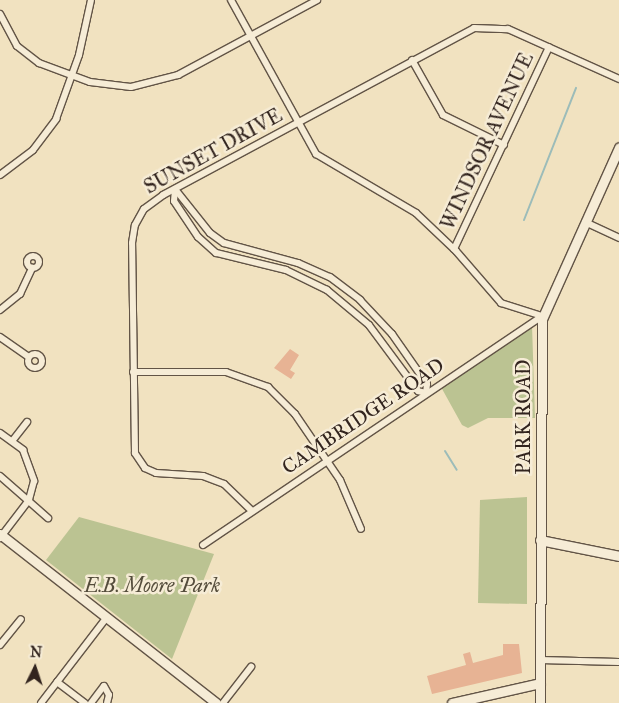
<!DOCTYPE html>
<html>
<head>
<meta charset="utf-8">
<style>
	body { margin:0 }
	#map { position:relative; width:619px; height:703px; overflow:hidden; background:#f1e2c0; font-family:"IM FELL Great Primer",serif }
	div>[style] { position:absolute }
	.green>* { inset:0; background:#bbc392 }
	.stream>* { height:2px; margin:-1px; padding:0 1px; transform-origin:1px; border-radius:1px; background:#9cbcb9 }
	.building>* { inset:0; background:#e7b394 }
	.roads { filter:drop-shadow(1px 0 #625446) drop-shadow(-1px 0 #625446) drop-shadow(0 1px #625446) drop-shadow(0 -1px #625446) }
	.street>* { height:6px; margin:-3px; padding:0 3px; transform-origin:3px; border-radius:3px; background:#f6ecd6 }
	.street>.ring { margin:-3px; padding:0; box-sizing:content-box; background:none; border:6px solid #f6ecd6; border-radius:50% }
	.secondary>* { height:9px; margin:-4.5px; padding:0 4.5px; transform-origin:4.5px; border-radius:4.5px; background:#f6ecd6 }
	span { translate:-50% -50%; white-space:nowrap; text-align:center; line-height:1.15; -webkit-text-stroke:5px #f6ecd6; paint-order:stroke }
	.street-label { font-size:20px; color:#32241e }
	.park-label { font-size:20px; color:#544c3b; font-style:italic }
	.north { position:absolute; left:10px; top:643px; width:50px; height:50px; -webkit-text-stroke:4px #f6ecd6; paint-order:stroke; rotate:4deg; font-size:14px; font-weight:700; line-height:20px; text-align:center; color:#32241e }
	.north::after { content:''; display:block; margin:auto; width:18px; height:22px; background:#32241e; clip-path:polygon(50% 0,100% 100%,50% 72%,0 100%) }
</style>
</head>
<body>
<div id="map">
	<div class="green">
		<i style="clip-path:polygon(532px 325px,535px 418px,488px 418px,468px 428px,462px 425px,441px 387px)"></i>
		<i style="clip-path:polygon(527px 497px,527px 604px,478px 603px,480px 500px)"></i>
		<i style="clip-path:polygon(79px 517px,214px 554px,172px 659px,46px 560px)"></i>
	</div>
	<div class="stream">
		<i style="left:524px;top:220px;width:142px;rotate:-68.5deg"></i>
		<i style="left:445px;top:451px;width:22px;rotate:58deg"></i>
	</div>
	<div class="building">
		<i style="clip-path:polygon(290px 349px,299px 355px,290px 370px,295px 373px,291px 379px,274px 368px)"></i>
		<i style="clip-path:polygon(503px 644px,519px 644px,522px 673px,432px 694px,427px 676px,466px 665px,463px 654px,470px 652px,473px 663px,503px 655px)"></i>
	</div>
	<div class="roads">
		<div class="street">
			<i style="left:231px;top:0;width:176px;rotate:61.1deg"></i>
			<i style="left:316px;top:154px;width:116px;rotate:30.5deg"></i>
			<i style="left:416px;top:213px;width:55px;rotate:43.5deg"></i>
			<i style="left:456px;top:251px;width:69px;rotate:49.1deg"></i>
			<i style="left:501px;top:303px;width:43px;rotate:17.6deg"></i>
			<i style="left:0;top:14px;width:36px;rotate:62deg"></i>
			<i style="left:17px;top:46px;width:28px;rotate:38deg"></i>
			<i style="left:39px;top:63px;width:54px;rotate:20.4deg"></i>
			<i style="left:90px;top:82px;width:41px;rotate:7deg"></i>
			<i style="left:131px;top:87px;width:49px;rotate:-14.3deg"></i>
			<i style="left:178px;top:75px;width:158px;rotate:-28.3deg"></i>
			<i style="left:412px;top:60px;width:63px;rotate:60.6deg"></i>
			<i style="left:443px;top:115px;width:68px;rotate:26.2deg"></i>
			<i style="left:0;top:175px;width:41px;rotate:-37.1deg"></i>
			<i style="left:33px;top:150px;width:39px;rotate:-53deg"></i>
			<i style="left:56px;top:119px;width:68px;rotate:-70.2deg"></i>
			<i style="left:79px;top:55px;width:56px;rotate:-77.7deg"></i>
			<i style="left:175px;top:189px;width:56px;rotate:51.5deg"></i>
			<i style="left:210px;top:233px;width:17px;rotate:36deg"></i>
			<i style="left:224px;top:243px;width:77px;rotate:15.1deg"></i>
			<i style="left:298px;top:263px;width:35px;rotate:24deg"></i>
			<i style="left:330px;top:277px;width:38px;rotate:37deg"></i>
			<i style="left:360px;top:300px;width:47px;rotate:46.7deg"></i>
			<i style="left:392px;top:334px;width:61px;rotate:55deg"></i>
			<i style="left:427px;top:384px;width:9px;rotate:96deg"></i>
			<i style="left:426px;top:393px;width:8px;rotate:-166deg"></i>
			<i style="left:418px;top:391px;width:82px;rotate:-126.6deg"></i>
			<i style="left:369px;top:325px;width:55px;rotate:-140.2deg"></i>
			<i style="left:327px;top:290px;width:46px;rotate:-154deg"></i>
			<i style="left:286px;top:270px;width:72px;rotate:-166.3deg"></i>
			<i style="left:216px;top:253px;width:24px;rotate:-138deg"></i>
			<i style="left:198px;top:237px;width:43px;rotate:-123.7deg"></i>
			<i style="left:174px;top:201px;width:12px;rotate:-85deg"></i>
			<i style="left:585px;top:222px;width:38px;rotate:25deg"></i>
			<i style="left:454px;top:249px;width:223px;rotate:-64.8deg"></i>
			<i class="ring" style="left:27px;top:256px;width:6px;height:6px"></i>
			<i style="left:0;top:310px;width:26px;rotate:-39deg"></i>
			<i style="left:20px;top:294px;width:29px;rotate:-65deg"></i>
			<i style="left:0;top:337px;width:35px;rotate:35deg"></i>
			<i class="ring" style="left:28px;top:354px;width:8px;height:8px"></i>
			<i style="left:133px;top:372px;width:93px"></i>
			<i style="left:226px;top:372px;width:45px;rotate:19.7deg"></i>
			<i style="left:268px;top:387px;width:38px;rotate:45deg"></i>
			<i style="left:295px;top:414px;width:80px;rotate:55.7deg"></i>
			<i style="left:340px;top:480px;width:53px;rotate:66.8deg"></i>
			<i style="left:0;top:433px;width:29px;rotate:36deg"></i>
			<i style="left:23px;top:450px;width:33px;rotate:70deg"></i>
			<i style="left:34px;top:481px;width:20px;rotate:105deg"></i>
			<i style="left:29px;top:500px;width:48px;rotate:127.3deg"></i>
			<i style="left:13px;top:440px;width:23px;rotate:-52deg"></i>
			<i style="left:0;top:476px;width:64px;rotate:41.2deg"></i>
			<i style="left:252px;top:511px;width:39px;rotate:-136deg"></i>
			<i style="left:224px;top:484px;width:22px;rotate:-159deg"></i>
			<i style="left:203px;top:476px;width:47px;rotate:-176.3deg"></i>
			<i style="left:156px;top:473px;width:12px;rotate:-156deg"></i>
			<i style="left:145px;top:468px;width:18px;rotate:-124deg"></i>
			<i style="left:135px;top:453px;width:210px;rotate:-90.8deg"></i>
			<i style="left:132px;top:243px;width:18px;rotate:-81deg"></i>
			<i style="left:135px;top:225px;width:18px;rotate:-61deg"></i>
			<i style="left:144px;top:209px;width:24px;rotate:-36deg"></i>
			<i style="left:163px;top:195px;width:353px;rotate:-28.2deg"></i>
			<i style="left:474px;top:28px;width:34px;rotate:2deg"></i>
			<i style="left:508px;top:29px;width:122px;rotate:24.2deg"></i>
			<i style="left:203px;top:545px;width:408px;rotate:-34deg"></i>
			<i style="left:0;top:645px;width:33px;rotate:-51deg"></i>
			<i style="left:540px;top:660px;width:79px;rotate:1.5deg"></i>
			<i style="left:57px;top:682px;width:35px;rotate:37deg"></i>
			<i style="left:41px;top:703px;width:108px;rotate:-52.5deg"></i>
			<i style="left:91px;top:703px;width:21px;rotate:-53deg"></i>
			<i style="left:104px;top:686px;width:10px;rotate:61deg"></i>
			<i style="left:109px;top:695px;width:8px;rotate:104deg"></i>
			<i style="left:223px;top:703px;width:46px;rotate:-52.1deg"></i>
		</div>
		<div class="secondary">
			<i style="left:0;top:534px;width:274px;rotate:38deg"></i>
			<i style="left:540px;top:540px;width:81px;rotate:11.4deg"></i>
			<i style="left:452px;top:703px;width:90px;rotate:-12.8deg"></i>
			<i style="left:540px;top:703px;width:384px;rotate:-89.7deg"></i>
			<i style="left:542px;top:319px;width:188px;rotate:-65.8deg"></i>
		</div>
	</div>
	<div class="street-label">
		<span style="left:487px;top:141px;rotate:-65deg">WINDSOR AVENUE</span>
		<span style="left:213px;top:151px;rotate:-29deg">SUNSET DRIVE</span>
		<span style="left:363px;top:416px;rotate:-34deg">CAMBRIDGE ROAD</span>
		<span style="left:523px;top:417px;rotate:-90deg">PARK ROAD</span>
	</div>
	<div class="park-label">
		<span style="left:152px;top:585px">E.B. Moore Park</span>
	</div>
	<div class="north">N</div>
</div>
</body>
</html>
